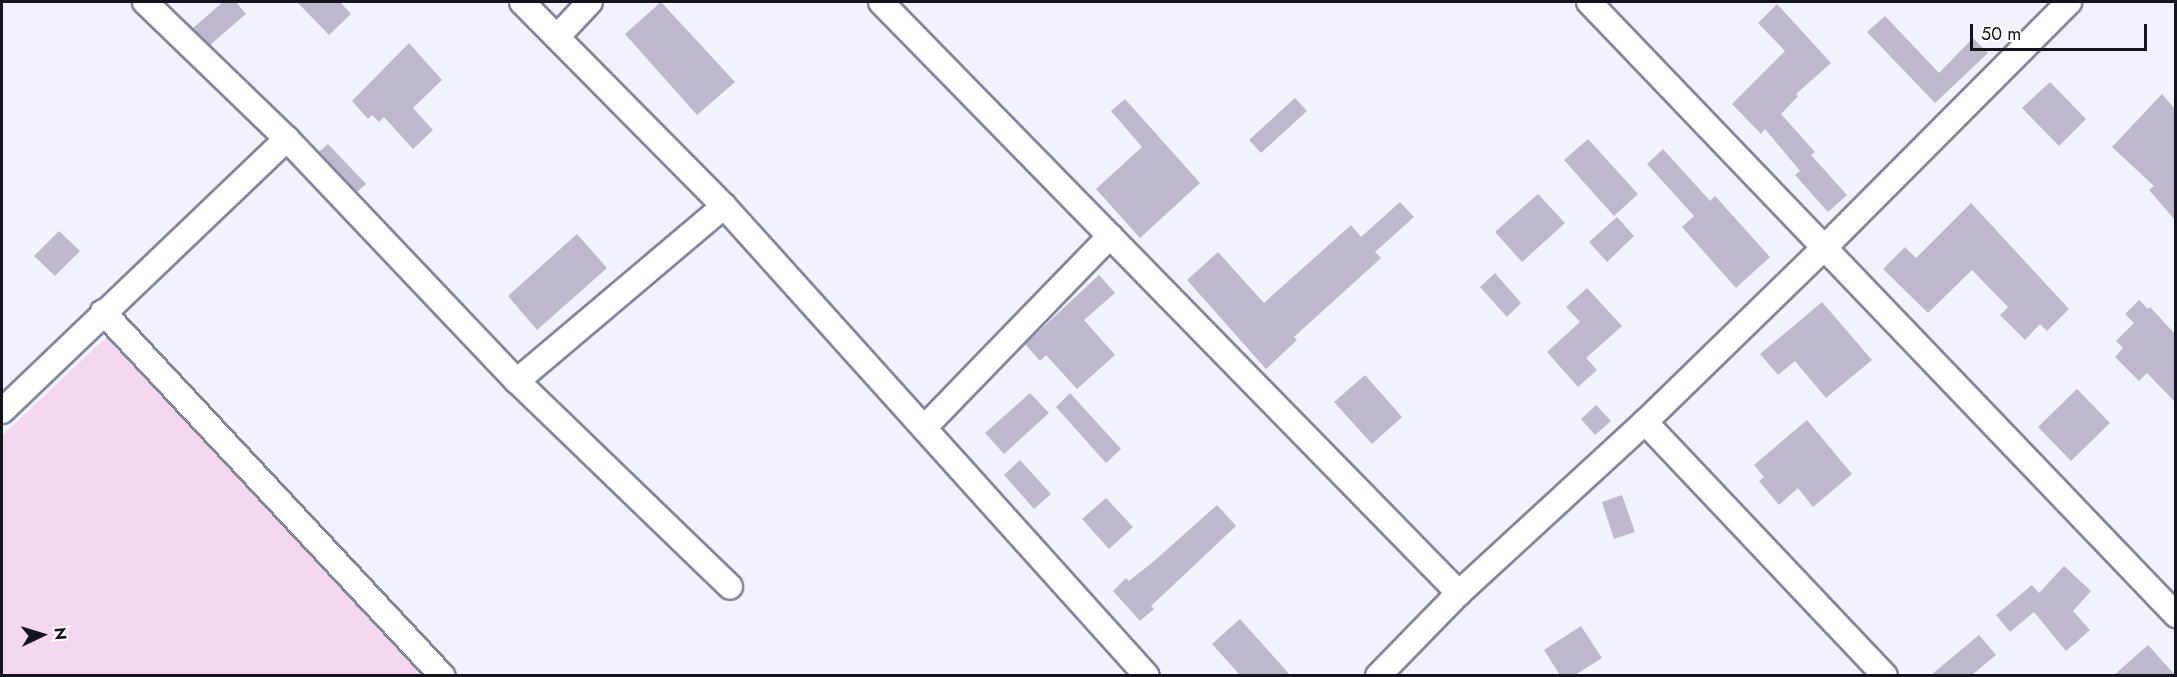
<!DOCTYPE html>
<html>
<head>
<meta charset="utf-8">
<style>
	body { margin:0 }
	#map { position:relative; width:2177px; height:677px; overflow:hidden; background:#f0f2fc; font-family:Jost,sans-serif }
	div>[style] { position:absolute }
	.green>* { inset:0; background:#f4d6f0 }
	.building>* { inset:0; background:#bfb7cd }
	.roads { filter:drop-shadow(2px 0 #82879c) drop-shadow(-2px 0 #82879c) drop-shadow(0 2px #82879c) drop-shadow(0 -2px #82879c) }
	.minor>* { height:24px; margin:-12px; padding:0 12px; transform-origin:12px; border-radius:12px; background:#fff }
	span { translate:-50% -50%; white-space:nowrap; text-align:center; line-height:1.15; -webkit-text-stroke:5px #fff; paint-order:stroke }
	.frame { position:absolute; inset:0; border:3px solid #13141c; pointer-events:none }
	.north { position:absolute; left:12px; top:605px; width:60px; height:60px; -webkit-text-stroke:4px #fff; paint-order:stroke; rotate:86deg; font-size:16px; font-weight:700; line-height:24px; text-align:center; color:#13141c }
	.north::after { content:''; display:block; margin:auto; width:21px; height:27px; background:#13141c; clip-path:polygon(50% 0,100% 100%,50% 72%,0 100%) }
	.scale { position:absolute; left:1970px; top:24px; width:177px; height:27px; box-sizing:border-box; border:3px solid #13141c; border-top:0; padding-left:8px; font-size:18px; line-height:21px; white-space:nowrap; color:#13141c; -webkit-text-stroke:4px #fff; paint-order:stroke }
</style>
</head>
<body>
<div id="map">
	<div class="green">
		<i style="clip-path:polygon(113px 331px,436px 676px,2px 676px,2px 436px)"></i>
	</div>
	<div class="building">
		<i style="clip-path:polygon(223px 2px,236px 2px,246px 14px,210px 45px,193px 28px)"></i>
		<i style="clip-path:polygon(297px 2px,340px 2px,351px 14px,329px 35px)"></i>
		<i style="clip-path:polygon(661px 2px,735px 82px,697px 115px,625px 34px)"></i>
		<i style="clip-path:polygon(1777px 4px,1831px 63px,1796px 94px,1798px 96px,1781px 114px,1815px 152px,1811px 155px,1847px 195px,1828px 212px,1795px 175px,1800px 171px,1765px 129px,1761px 134px,1732px 104px,1785px 51px,1758px 23px)"></i>
		<i style="clip-path:polygon(1885px 16px,1939px 73px,1973px 38px,1988px 53px,1935px 103px,1867px 32px)"></i>
		<i style="clip-path:polygon(409px 43px,442px 80px,413px 108px,433px 130px,413px 149px,384px 117px,379px 122px,372px 115px,368px 119px,352px 101px)"></i>
		<i style="clip-path:polygon(2050px 82px,2086px 119px,2059px 146px,2022px 108px)"></i>
		<i style="clip-path:polygon(2162px 94px,2175px 109px,2175px 220px,2149px 190px,2154px 186px,2112px 147px)"></i>
		<i style="clip-path:polygon(1295px 98px,1307px 111px,1261px 153px,1249px 140px)"></i>
		<i style="clip-path:polygon(1125px 99px,1200px 183px,1140px 238px,1096px 189px,1142px 147px,1111px 111px)"></i>
		<i style="clip-path:polygon(1588px 139px,1638px 194px,1614px 216px,1564px 160px)"></i>
		<i style="clip-path:polygon(328px 144px,366px 184px,357px 192px,319px 152px)"></i>
		<i style="clip-path:polygon(1663px 149px,1710px 201px,1715px 196px,1770px 257px,1736px 288px,1682px 227px,1694px 216px,1647px 164px)"></i>
		<i style="clip-path:polygon(1538px 194px,1565px 223px,1522px 262px,1495px 232px)"></i>
		<i style="clip-path:polygon(1400px 202px,1414px 217px,1375px 252px,1381px 258px,1294px 337px,1297px 340px,1266px 369px,1187px 280px,1218px 252px,1264px 303px,1351px 225px,1361px 237px)"></i>
		<i style="clip-path:polygon(1971px 203px,2069px 309px,2047px 331px,2040px 324px,2025px 340px,2000px 315px,2008px 307px,1972px 270px,1928px 313px,1883px 269px,1905px 247px,1916px 258px)"></i>
		<i style="clip-path:polygon(1617px 217px,1634px 236px,1607px 262px,1589px 242px)"></i>
		<i style="clip-path:polygon(59px 231px,80px 251px,55px 276px,34px 256px)"></i>
		<i style="clip-path:polygon(577px 234px,607px 268px,537px 330px,508px 296px)"></i>
		<i style="clip-path:polygon(1495px 273px,1521px 303px,1507px 317px,1480px 287px)"></i>
		<i style="clip-path:polygon(1099px 275px,1115px 293px,1084px 320px,1115px 355px,1077px 389px,1046px 355px,1040px 361px,1025px 344px)"></i>
		<i style="clip-path:polygon(1587px 288px,1622px 326px,1586px 358px,1597px 370px,1578px 387px,1547px 352px,1580px 322px,1566px 307px)"></i>
		<i style="clip-path:polygon(2139px 300px,2148px 309px,2150px 307px,2175px 334px,2175px 402px,2147px 373px,2139px 381px,2115px 357px,2123px 348px,2116px 341px,2134px 323px,2125px 314px)"></i>
		<i style="clip-path:polygon(1822px 302px,1872px 360px,1826px 398px,1795px 361px,1778px 375px,1760px 354px)"></i>
		<i style="clip-path:polygon(1365px 375px,1402px 417px,1372px 444px,1334px 402px)"></i>
		<i style="clip-path:polygon(2077px 389px,2110px 423px,2071px 461px,2038px 427px)"></i>
		<i style="clip-path:polygon(1030px 393px,1049px 413px,1004px 454px,985px 433px)"></i>
		<i style="clip-path:polygon(1070px 393px,1121px 449px,1106px 463px,1056px 407px)"></i>
		<i style="clip-path:polygon(1596px 405px,1611px 421px,1595px 435px,1581px 419px)"></i>
		<i style="clip-path:polygon(1807px 420px,1852px 474px,1813px 507px,1798px 488px,1779px 505px,1759px 481px,1764px 477px,1754px 465px)"></i>
		<i style="clip-path:polygon(1020px 460px,1051px 494px,1034px 509px,1004px 475px)"></i>
		<i style="clip-path:polygon(1622px 495px,1635px 532px,1614px 539px,1602px 502px)"></i>
		<i style="clip-path:polygon(1106px 498px,1133px 527px,1109px 549px,1082px 519px)"></i>
		<i style="clip-path:polygon(1217px 505px,1236px 526px,1151px 606px,1154px 609px,1140px 621px,1113px 591px,1126px 578px,1129px 581px,1153px 562px)"></i>
		<i style="clip-path:polygon(2064px 566px,2091px 591px,2073px 611px,2090px 630px,2066px 651px,2034px 612px,2010px 632px,1996px 615px,2032px 585px,2039px 593px)"></i>
		<i style="clip-path:polygon(1240px 619px,1290px 675px,1240px 675px,1212px 644px)"></i>
		<i style="clip-path:polygon(1581px 626px,1602px 658px,1575px 675px,1560px 675px,1544px 650px)"></i>
		<i style="clip-path:polygon(1979px 635px,1996px 655px,1972px 675px,1931px 675px)"></i>
		<i style="clip-path:polygon(2148px 645px,2175px 675px,2114px 675px)"></i>
	</div>
	<div class="roads">
		<div class="minor">
			<i style="left:145px;top:2px;width:197px;rotate:44deg"></i>
			<i style="left:287px;top:139px;width:334px;rotate:46.5deg"></i>
			<i style="left:517px;top:381px;width:296px;rotate:44deg"></i>
			<i style="left:522px;top:2px;width:287px;rotate:45.3deg"></i>
			<i style="left:724px;top:206px;width:632px;rotate:48.01deg"></i>
			<i style="left:881px;top:2px;width:827px;rotate:45.64deg"></i>
			<i style="left:1589px;top:2px;width:849px;rotate:46.24deg"></i>
			<i style="left:557px;top:37px;width:48px;rotate:-46.7deg"></i>
			<i style="left:103px;top:312px;width:498px;rotate:47deg"></i>
			<i style="left:517px;top:381px;width:271px;rotate:-40.2deg"></i>
			<i style="left:2px;top:411px;width:394px;rotate:-43.7deg"></i>
			<i style="left:1645px;top:422px;width:349px;rotate:46.6deg"></i>
			<i style="left:925px;top:427px;width:266px;rotate:-45.9deg"></i>
			<i style="left:1378px;top:676px;width:116px;rotate:-45.7deg"></i>
			<i style="left:1459px;top:593px;width:253px;rotate:-42.6deg"></i>
			<i style="left:1645px;top:422px;width:251px;rotate:-44.2deg"></i>
			<i style="left:1825px;top:247px;width:346px;rotate:-45.1deg"></i>
		</div>
	</div>
	<div class="frame"></div>
	<div class="north">N</div>
	<div class="scale">50 m</div>
</div>
</body>
</html>
